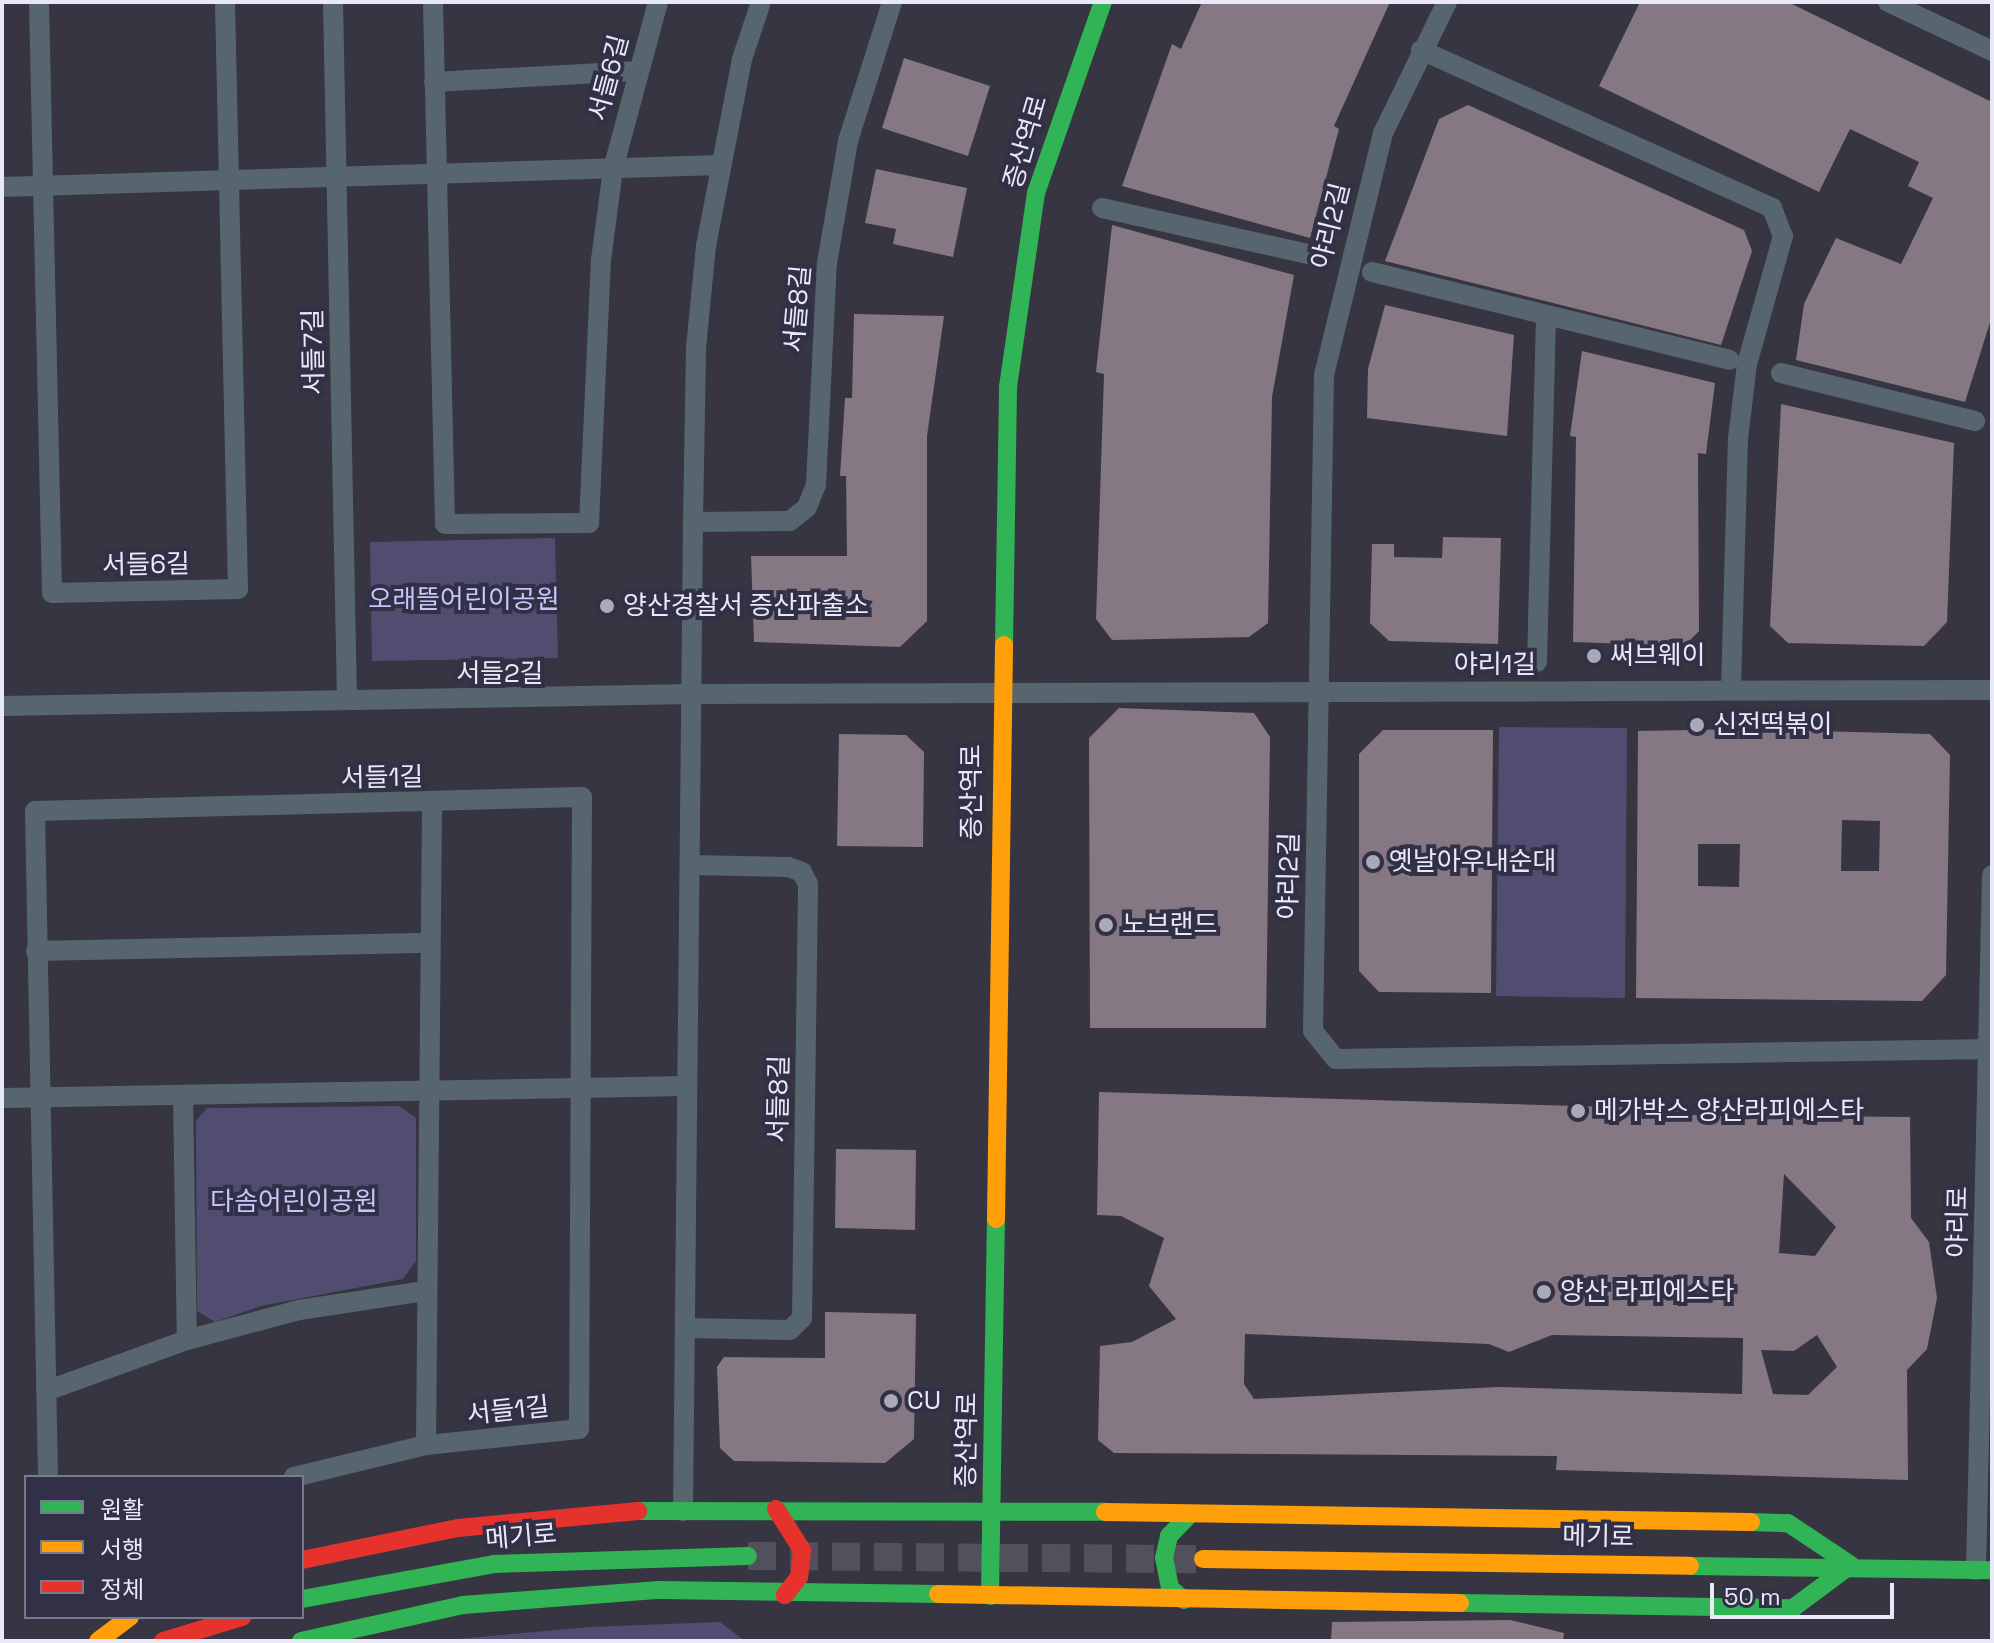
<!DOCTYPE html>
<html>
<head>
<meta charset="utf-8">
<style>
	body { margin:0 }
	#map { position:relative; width:1994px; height:1643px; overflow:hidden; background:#363541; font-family:"Space Grotesk","Noto Sans KR",sans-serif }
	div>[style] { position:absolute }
	.green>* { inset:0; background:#504d71 }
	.building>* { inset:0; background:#867882 }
	.secondary-tunnel>* { height:28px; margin-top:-14px; transform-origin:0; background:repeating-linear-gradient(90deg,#51505c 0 28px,transparent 0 42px) }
	.street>* { height:20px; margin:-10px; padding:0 10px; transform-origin:10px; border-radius:10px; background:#57666e }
	.fast>* { height:18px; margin:-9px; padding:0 9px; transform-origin:9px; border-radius:9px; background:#30b455 }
	.slow>* { height:18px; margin:-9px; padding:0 9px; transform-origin:9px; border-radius:9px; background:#ff9f0a }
	.jam>* { height:18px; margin:-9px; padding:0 9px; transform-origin:9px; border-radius:9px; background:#e5322d }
	.dots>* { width:22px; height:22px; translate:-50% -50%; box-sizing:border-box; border:4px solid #313046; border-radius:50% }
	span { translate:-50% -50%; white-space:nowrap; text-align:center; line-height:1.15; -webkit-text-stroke:8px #313046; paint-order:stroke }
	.street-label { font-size:26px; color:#e8e8f7 }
	.park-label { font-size:26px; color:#c7c4f7 }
	.poi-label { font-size:26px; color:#e8e8f7 }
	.left { translate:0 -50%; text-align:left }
	.frame { position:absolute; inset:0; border:4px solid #e8e8f7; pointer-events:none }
	.legend { position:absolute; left:24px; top:1475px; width:280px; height:144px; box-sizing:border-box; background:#313046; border:2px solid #7a7a8d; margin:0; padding:10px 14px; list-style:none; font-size:24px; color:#e8e8f7 }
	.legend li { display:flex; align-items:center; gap:16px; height:40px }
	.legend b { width:40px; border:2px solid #7a7a8d }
	.scale { position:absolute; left:1710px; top:1583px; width:184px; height:36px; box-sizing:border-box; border:4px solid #e8e8f7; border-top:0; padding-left:10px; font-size:24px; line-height:28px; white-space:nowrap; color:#e8e8f7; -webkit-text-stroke:6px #313046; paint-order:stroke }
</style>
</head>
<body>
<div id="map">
	<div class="green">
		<i style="clip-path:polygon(555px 538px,558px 658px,372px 661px,370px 542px)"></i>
		<i style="clip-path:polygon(1499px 727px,1627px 728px,1625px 998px,1496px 996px)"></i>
		<i style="clip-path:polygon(399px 1106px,416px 1118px,416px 1261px,403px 1279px,261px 1306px,215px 1322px,197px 1311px,196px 1121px,207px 1108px)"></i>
		<i style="clip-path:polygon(720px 1622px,745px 1641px,434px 1641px,590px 1627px)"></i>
	</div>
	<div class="building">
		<i style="clip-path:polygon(1202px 2px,1390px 2px,1334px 126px,1339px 129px,1310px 238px,1122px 186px,1172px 44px,1181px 49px)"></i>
		<i style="clip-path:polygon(1640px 2px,1788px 2px,1992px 102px,1992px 316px,1965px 402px,1796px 360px,1804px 304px,1836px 238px,1901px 264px,1933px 198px,1908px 186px,1919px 162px,1850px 129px,1819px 192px,1599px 86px)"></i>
		<i style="clip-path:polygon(904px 58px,990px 86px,968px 156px,882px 128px)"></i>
		<i style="clip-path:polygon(1468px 105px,1744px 230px,1752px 251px,1721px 345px,1385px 261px,1439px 119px)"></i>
		<i style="clip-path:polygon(876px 169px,967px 188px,953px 257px,893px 244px,896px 229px,865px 223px)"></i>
		<i style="clip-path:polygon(1112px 225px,1294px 275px,1272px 397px,1268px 623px,1249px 637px,1112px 640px,1096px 619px,1104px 374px,1096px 372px)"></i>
		<i style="clip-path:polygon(1385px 305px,1514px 335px,1507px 436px,1367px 418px,1368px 369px)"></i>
		<i style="clip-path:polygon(854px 314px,944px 316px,927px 436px,927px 621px,900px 647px,754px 642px,751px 556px,847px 556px,846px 476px,840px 476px,845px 398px,852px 398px)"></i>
		<i style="clip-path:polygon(1582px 351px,1715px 383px,1706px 454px,1698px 453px,1699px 631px,1684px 646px,1573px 642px,1576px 437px,1570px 436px)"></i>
		<i style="clip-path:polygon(1781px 404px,1954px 443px,1947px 622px,1924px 646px,1788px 643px,1770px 626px)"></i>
		<i style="clip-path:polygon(1443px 537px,1501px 538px,1498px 644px,1389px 641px,1370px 623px,1372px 544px,1394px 544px,1394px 557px,1442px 558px)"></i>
		<i style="clip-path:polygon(1119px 708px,1254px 713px,1270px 737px,1266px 1028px,1090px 1028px,1089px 738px)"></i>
		<i style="clip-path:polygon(evenodd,1743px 729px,1930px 734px,1950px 755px,1946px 975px,1922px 1001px,1636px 998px,1638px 731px,1743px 729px,1842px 820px,1880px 821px,1879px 871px,1841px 871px,1842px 820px,1743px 729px,1698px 844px,1740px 844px,1739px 887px,1698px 886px,1698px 844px)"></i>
		<i style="clip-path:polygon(1383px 730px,1493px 730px,1491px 993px,1379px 992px,1359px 971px,1359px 754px)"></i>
		<i style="clip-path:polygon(839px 734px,906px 735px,924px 752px,923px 847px,837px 846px)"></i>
		<i style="clip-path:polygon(evenodd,1099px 1092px,1647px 1108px,1678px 1110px,1678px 1115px,1910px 1117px,1911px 1218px,1929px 1242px,1937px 1298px,1927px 1349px,1907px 1370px,1908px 1480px,1556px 1470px,1557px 1456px,1114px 1453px,1098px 1440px,1100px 1346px,1132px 1342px,1176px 1319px,1149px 1286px,1164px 1238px,1121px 1216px,1097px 1215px,1099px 1092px,1784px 1174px,1836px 1227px,1815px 1256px,1779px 1253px,1784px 1174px,1099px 1092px,1245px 1334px,1489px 1344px,1509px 1352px,1552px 1335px,1743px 1338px,1742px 1394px,1499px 1387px,1254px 1399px,1244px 1384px,1245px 1334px,1099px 1092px,1817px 1335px,1837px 1367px,1808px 1395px,1773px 1394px,1761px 1350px,1794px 1351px,1817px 1335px)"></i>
		<i style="clip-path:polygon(836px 1149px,916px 1150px,915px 1230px,835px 1228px)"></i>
		<i style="clip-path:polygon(825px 1312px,916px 1314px,914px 1439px,885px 1463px,734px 1461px,720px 1448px,717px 1367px,724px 1357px,825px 1358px)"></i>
		<i style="clip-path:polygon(1510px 1620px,1564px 1633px,1563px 1641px,1331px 1641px,1332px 1622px)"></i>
	</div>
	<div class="secondary-tunnel">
		<i style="left:748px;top:1556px;width:455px;rotate:0.4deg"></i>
	</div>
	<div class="street">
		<i style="left:39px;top:2px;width:591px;rotate:88.74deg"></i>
		<i style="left:52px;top:593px;width:186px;rotate:-1.2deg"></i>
		<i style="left:238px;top:589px;width:587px;rotate:-91.27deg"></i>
		<i style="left:333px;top:2px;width:698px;rotate:88.85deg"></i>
		<i style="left:433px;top:2px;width:522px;rotate:88.68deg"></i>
		<i style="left:445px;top:524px;width:144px;rotate:-0.4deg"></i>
		<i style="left:589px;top:523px;width:263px;rotate:-87.4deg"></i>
		<i style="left:601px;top:260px;width:92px;rotate:-82.5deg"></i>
		<i style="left:613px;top:169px;width:173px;rotate:-74.9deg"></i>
		<i style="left:1447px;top:2px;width:146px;rotate:116deg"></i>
		<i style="left:1383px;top:133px;width:249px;rotate:103.7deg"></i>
		<i style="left:1324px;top:375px;width:656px;rotate:90.96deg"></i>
		<i style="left:1313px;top:1031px;width:36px;rotate:51deg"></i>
		<i style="left:1336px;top:1059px;width:656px;rotate:-0.87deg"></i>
		<i style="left:1888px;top:2px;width:115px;rotate:25.2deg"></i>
		<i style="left:1421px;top:50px;width:385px;rotate:24.2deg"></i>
		<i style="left:1772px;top:208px;width:30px;rotate:69deg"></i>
		<i style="left:1783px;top:236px;width:133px;rotate:105.7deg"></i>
		<i style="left:1747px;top:364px;width:75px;rotate:96.9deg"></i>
		<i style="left:1738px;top:438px;width:251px;rotate:91.6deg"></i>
		<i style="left:434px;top:82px;width:201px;rotate:-3.1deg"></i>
		<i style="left:2px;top:187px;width:718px;rotate:-1.76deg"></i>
		<i style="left:1102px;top:208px;width:220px;rotate:12.6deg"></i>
		<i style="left:1372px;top:272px;width:368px;rotate:13.8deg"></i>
		<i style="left:1781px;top:373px;width:200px;rotate:13.9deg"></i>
		<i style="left:693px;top:522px;width:174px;rotate:-89deg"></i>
		<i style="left:696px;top:348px;width:102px;rotate:-84.4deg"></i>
		<i style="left:706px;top:246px;width:190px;rotate:-79.1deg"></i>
		<i style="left:742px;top:59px;width:60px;rotate:-71.6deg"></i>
		<i style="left:1537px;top:662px;width:347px;rotate:-88.5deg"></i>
		<i style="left:2px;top:706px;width:692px;rotate:-0.99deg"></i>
		<i style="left:694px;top:694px;width:1298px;rotate:-0.18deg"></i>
		<i style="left:36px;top:951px;width:394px;rotate:-1.2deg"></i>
		<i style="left:183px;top:1095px;width:245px;rotate:89.1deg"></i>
		<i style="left:2px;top:1098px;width:685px;rotate:-1deg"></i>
		<i style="left:687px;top:1328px;width:103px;rotate:1.1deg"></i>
		<i style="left:790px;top:1330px;width:17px;rotate:-45deg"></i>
		<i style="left:802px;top:1318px;width:434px;rotate:-89.2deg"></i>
		<i style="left:808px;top:884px;width:13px;rotate:-117deg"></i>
		<i style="left:802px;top:872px;width:15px;rotate:-160deg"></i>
		<i style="left:788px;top:867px;width:96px;rotate:-178.8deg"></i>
		<i style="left:46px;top:1391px;width:150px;rotate:-19.9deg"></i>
		<i style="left:187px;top:1340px;width:116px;rotate:-15deg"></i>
		<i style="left:299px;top:1310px;width:127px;rotate:-8.6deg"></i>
		<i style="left:426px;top:1445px;width:642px;rotate:-89.46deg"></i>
		<i style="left:48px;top:1477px;width:666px;rotate:-91.12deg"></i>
		<i style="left:35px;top:811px;width:547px;rotate:-1.47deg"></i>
		<i style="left:582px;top:797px;width:632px;rotate:90.27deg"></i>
		<i style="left:579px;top:1429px;width:154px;rotate:174deg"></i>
		<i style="left:426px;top:1445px;width:136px;rotate:166.4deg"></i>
		<i style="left:683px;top:1511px;width:989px;rotate:-89.42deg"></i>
		<i style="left:693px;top:522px;width:97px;rotate:-0.6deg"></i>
		<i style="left:790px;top:521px;width:22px;rotate:-39deg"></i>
		<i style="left:807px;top:507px;width:24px;rotate:-68deg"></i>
		<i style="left:816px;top:485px;width:222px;rotate:-87.2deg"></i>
		<i style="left:827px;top:263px;width:124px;rotate:-80.2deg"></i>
		<i style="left:848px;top:141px;width:146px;rotate:-72.4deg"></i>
		<i style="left:1976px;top:1570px;width:695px;rotate:-88.68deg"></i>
	</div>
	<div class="fast">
		<i style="left:1004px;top:645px;width:258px;rotate:-89.1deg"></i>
		<i style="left:1008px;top:387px;width:196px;rotate:-81.8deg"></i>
		<i style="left:1036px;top:193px;width:202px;rotate:-70.7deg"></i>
		<i style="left:638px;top:1511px;width:467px;rotate:0.1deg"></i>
		<i style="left:1751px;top:1522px;width:37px;rotate:2deg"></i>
		<i style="left:1788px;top:1523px;width:76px;rotate:33.7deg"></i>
		<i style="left:1690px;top:1566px;width:302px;rotate:0.8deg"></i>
		<i style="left:990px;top:1596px;width:377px;rotate:-89.1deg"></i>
		<i style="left:302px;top:1599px;width:195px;rotate:-10.3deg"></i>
		<i style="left:494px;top:1564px;width:254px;rotate:-1.8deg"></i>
		<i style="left:1184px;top:1600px;width:18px;rotate:-139deg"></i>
		<i style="left:1170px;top:1588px;width:31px;rotate:-101deg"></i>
		<i style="left:1164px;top:1558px;width:23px;rotate:-77deg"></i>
		<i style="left:1169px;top:1536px;width:28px;rotate:-46deg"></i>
		<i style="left:1460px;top:1603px;width:333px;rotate:0.9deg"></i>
		<i style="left:1793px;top:1608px;width:72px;rotate:-36.6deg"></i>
		<i style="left:301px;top:1641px;width:166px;rotate:-12.5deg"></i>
		<i style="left:463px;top:1605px;width:197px;rotate:-4.4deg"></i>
		<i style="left:659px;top:1590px;width:279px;rotate:0.8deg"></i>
	</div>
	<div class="slow">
		<i style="left:996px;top:1219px;width:574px;rotate:-89.2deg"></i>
		<i style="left:1105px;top:1512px;width:646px;rotate:0.89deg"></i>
		<i style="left:1203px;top:1559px;width:487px;rotate:0.8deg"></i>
		<i style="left:938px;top:1594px;width:522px;rotate:0.99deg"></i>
		<i style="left:98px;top:1641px;width:40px;rotate:-37deg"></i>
	</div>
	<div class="jam">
		<i style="left:776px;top:1509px;width:49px;rotate:57.6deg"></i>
		<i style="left:802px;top:1550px;width:27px;rotate:96deg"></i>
		<i style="left:799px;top:1577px;width:23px;rotate:128deg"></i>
		<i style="left:302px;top:1560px;width:159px;rotate:-11.6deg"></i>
		<i style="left:458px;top:1528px;width:181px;rotate:-5.4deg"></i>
		<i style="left:163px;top:1641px;width:83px;rotate:-16.9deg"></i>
	</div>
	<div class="dots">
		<i style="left:607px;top:606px;background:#aaa9b7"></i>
		<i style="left:1594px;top:656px;background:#aaa9b7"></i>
		<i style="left:1697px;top:725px;background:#aaa9b7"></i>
		<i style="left:1373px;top:862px;background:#aaa9b7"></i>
		<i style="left:1106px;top:925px;background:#aaa9b7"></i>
		<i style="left:1578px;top:1111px;background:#aaa9b7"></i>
		<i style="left:1544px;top:1292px;background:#aaa9b7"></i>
		<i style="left:891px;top:1401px;background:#aaa9b7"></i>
	</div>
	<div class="street-label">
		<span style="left:609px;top:78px;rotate:-75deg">서들6길</span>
		<span style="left:1026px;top:142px;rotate:-74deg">증산역로</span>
		<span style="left:1331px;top:226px;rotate:-76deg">야리2길</span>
		<span style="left:798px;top:309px;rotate:-85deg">서들8길</span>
		<span style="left:314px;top:352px;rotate:-91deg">서들7길</span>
		<span style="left:146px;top:565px;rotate:-1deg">서들6길</span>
		<span style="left:1495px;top:665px">야리1길</span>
		<span style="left:500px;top:674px">서들2길</span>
		<span style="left:382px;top:778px;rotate:-1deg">서들1길</span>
		<span style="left:972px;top:792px;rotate:-90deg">증산역로</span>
		<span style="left:1289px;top:876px;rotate:-89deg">야리2길</span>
		<span style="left:779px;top:1099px;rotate:-89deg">서들8길</span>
		<span style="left:1958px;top:1222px;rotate:-89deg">야리로</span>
		<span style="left:508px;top:1411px;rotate:-6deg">서들1길</span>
		<span style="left:967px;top:1440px;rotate:-89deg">증산역로</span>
		<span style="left:521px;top:1537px;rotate:-5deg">메기로</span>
		<span style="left:1598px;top:1537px;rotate:1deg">메기로</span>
	</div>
	<div class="park-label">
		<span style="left:464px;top:600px">오래뜰어린이공원</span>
		<span style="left:294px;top:1202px">다솜어린이공원</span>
	</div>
	<div class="poi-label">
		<span class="left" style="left:623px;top:606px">양산경찰서 증산파출소</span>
		<span class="left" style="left:1610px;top:656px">써브웨이</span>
		<span class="left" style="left:1713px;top:725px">신전떡볶이</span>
		<span class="left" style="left:1389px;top:862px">옛날아우내순대</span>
		<span class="left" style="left:1122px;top:925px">노브랜드</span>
		<span class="left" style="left:1594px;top:1111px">메가박스 양산라피에스타</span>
		<span class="left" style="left:1560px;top:1292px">양산 라피에스타</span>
		<span class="left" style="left:907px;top:1401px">CU</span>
	</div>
	<div class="frame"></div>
	<ul class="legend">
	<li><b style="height:10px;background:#30b455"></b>원활</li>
	<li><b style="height:10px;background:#ff9f0a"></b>서행</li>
	<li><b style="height:10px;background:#e5322d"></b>정체</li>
	</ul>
	<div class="scale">50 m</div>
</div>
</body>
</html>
